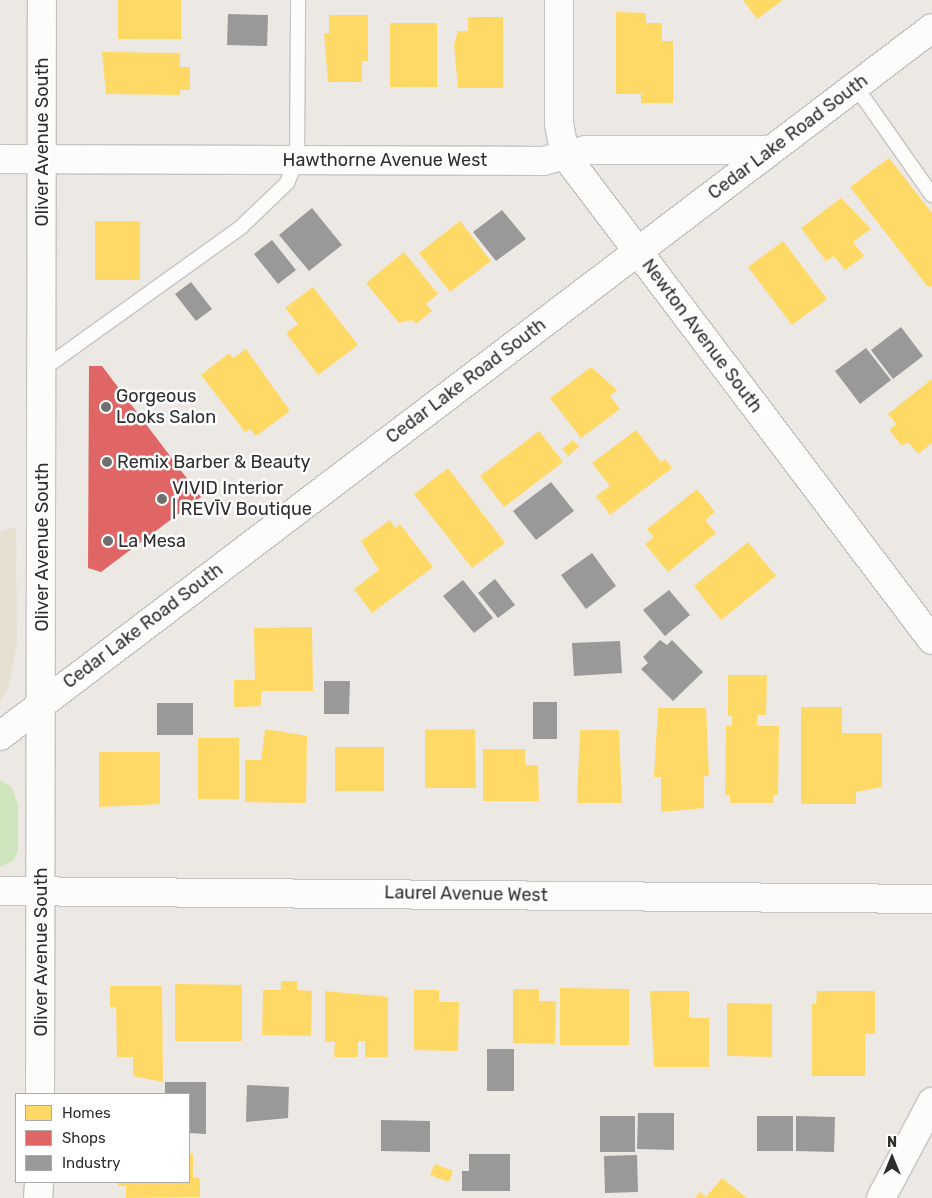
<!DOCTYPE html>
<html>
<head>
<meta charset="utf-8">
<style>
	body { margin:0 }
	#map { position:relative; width:932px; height:1198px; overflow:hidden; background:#ece8e4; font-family:Rubik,sans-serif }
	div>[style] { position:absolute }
	.education>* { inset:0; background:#e6e0d3 }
	.green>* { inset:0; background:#cee6be }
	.homes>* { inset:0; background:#ffd966 }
	.shops>* { inset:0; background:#e06666 }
	.industry>* { inset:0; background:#999 }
	.roads { filter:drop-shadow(1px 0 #c5c4c5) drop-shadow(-1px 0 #c5c4c5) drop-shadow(0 1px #c5c4c5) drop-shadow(0 -1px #c5c4c5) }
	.lane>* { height:14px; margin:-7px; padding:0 7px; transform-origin:7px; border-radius:7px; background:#fcfcfb }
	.street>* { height:28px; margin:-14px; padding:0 14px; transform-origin:14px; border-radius:14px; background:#fcfcfb }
	.secondary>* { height:28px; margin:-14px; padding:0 14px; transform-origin:14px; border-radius:14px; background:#fcfcfb }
	.dots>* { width:14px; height:14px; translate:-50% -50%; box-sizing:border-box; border:2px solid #fff; border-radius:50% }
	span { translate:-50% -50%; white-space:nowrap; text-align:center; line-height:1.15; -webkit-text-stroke:5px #fff; paint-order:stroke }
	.street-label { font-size:18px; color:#2e2e2e }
	.poi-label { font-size:18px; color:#2e2e2e }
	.left { translate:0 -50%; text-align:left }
	.legend { position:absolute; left:15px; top:1093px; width:175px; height:90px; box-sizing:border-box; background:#fff; border:1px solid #ababab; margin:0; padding:6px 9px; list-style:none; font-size:15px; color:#2e2e2e }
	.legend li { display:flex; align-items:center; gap:10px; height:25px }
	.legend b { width:25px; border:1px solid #ababab }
	.north { position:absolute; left:867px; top:1133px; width:50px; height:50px; -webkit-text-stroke:4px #fff; paint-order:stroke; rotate:0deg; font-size:14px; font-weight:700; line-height:20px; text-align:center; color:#2e2e2e }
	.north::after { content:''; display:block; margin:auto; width:18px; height:22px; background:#2e2e2e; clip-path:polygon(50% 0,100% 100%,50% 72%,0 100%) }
</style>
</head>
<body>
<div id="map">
	<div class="education">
		<i style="clip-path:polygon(16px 527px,17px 644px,8px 688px,0 703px,0 532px)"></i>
	</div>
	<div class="green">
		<i style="clip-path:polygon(0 780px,11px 786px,18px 805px,18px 850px,14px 860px,0 867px)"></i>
	</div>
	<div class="homes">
		<i style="clip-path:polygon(118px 0,181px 0,181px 39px,118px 39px)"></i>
		<i style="clip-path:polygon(743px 0,783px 0,757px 19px)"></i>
		<i style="clip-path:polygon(616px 12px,646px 13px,646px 23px,662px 23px,662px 41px,673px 41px,673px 103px,641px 103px,641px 94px,616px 94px)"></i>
		<i style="clip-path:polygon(329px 15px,368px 15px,368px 61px,362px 61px,362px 82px,328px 82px,324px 33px,329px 33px)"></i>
		<i style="clip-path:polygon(468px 17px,503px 17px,503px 88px,458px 88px,454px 45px,458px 31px,468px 31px)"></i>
		<i style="clip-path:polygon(390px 23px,437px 23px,437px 87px,390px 87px)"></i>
		<i style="clip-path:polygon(102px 52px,180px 53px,180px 67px,190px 67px,190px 90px,180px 90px,180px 95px,106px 94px)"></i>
		<i style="clip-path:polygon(889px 158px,932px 213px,932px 286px,928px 287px,850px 187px)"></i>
		<i style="clip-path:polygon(841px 198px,871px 229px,853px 242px,864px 256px,845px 270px,834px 256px,826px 261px,801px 228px)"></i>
		<i style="clip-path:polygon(95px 221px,140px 221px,140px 280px,95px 280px)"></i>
		<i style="clip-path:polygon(460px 221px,491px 261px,450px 292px,419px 253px)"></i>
		<i style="clip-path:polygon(783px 241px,827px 299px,792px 325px,748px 267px)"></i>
		<i style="clip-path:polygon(404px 252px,438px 294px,426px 304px,432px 311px,416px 324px,412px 320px,399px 323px,366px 283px)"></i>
		<i style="clip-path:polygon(313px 287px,358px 345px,318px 375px,286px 333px,298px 324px,285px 308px)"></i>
		<i style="clip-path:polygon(246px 349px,290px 411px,256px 436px,250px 429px,245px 432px,201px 375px,229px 353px,233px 358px)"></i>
		<i style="clip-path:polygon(591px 367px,617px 390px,610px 396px,620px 409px,581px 438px,550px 398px)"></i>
		<i style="clip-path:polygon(932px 379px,932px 443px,918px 454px,908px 442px,902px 446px,889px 430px,896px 424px,888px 414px)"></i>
		<i style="clip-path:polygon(636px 430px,661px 462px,665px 459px,672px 468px,610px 515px,596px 496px,610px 486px,592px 463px)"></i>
		<i style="clip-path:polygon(539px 431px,563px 462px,504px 507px,480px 476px)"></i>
		<i style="clip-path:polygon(573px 440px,579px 447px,568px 456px,562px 449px)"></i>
		<i style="clip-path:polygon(448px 468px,505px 543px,472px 568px,414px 494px)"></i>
		<i style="clip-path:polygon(697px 489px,715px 512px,705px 520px,716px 533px,668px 572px,645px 544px,654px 537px,647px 529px)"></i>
		<i style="clip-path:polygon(390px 520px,395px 528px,400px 524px,433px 567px,372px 613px,354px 589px,379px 570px,361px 541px)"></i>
		<i style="clip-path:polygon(748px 542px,776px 576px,721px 620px,694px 586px)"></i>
		<i style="clip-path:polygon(312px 627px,313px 691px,261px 691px,261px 706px,234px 707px,234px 680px,255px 680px,254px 628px)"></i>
		<i style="clip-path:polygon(728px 675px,767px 675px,766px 715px,757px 715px,757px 726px,779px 726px,778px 795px,773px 795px,773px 803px,730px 803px,730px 795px,725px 795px,726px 726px,732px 726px,732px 716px,728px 716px)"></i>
		<i style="clip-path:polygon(801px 707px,842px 707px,842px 733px,882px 733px,882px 787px,856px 792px,856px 804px,801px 804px)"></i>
		<i style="clip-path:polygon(658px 708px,706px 708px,709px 776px,704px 776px,704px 808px,661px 812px,661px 777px,654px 777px)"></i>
		<i style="clip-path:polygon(265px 729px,307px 736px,306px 803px,245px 802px,245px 760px,261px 760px)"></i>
		<i style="clip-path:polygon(475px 729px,476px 788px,425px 788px,425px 730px)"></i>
		<i style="clip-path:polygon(580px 730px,619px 730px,622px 803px,577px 803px)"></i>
		<i style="clip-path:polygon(198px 738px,239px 738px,239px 799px,198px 799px)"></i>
		<i style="clip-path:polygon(335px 747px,384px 747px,384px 791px,335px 791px)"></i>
		<i style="clip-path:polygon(483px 749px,525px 749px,525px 765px,538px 765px,539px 801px,483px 801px)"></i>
		<i style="clip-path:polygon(99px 752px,160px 752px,160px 804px,99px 807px)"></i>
		<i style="clip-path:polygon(281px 981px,297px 981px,297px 990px,312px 991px,311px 1036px,262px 1035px,263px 990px,281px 990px)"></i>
		<i style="clip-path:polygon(175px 984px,242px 985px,242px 1041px,175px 1041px)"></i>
		<i style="clip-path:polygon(110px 986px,162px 986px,163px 1082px,133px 1076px,133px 1057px,117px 1057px,116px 1007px,110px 1007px)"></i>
		<i style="clip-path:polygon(560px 988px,629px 989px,629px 1045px,560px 1045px)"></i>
		<i style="clip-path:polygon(513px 989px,539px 989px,539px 1001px,556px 1001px,555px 1044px,513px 1043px)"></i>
		<i style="clip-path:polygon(414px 990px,439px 990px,439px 1002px,459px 1002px,458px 1051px,414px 1050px)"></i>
		<i style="clip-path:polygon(325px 991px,388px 997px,388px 1057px,365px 1057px,365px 1041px,358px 1041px,358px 1057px,334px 1057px,335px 1042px,325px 1042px)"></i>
		<i style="clip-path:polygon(650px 991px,689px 991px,689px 1018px,709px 1018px,709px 1067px,654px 1067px)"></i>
		<i style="clip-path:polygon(817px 991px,875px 991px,875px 1034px,865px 1034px,865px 1076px,812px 1076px,812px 1004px,816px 1004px)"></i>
		<i style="clip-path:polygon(727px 1003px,772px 1004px,772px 1057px,727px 1056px)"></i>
		<i style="clip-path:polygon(189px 1154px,193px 1154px,193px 1178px,200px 1178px,200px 1197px,126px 1198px,126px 1186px,118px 1186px,118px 1182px,189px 1182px)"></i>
		<i style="clip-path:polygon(435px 1164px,453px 1171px,449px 1182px,430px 1175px)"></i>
		<i style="clip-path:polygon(722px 1178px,747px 1198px,695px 1198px,700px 1192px,706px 1197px)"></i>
	</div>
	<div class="shops">
		<i style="clip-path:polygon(89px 366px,102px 366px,201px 497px,101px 572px,88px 568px)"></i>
	</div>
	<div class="industry">
		<i style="clip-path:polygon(228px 14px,268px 15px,267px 46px,227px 45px)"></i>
		<i style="clip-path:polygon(312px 208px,342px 245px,309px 271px,279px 235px)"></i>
		<i style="clip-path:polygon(502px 210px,526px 239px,496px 261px,473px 232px)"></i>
		<i style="clip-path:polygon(272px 240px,296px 270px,278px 284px,254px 254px)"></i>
		<i style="clip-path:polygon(191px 282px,212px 309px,196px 321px,175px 294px)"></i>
		<i style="clip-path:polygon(901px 327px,923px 356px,893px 379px,871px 350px)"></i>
		<i style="clip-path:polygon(866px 348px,891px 380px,860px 404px,835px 371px)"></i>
		<i style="clip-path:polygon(551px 482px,574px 511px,536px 540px,513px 511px)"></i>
		<i style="clip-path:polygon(592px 553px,616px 586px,586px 609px,561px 575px)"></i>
		<i style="clip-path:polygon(495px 579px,515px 605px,498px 618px,478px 593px)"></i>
		<i style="clip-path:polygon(463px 580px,493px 618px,474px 633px,443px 596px)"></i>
		<i style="clip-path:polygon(669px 590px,690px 615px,665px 636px,643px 610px)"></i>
		<i style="clip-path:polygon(660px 640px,667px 645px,672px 640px,703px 672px,673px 701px,641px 669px,648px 663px,643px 657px)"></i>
		<i style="clip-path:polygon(620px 641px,622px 673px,574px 676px,572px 643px)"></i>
		<i style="clip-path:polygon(324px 681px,350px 681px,349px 714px,324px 714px)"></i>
		<i style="clip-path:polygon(533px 702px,557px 702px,557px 739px,533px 739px)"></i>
		<i style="clip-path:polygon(157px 703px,193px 703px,193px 735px,157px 735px)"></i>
		<i style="clip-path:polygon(487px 1049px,514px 1049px,514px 1091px,487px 1091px)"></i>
		<i style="clip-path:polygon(165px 1082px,206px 1082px,206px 1134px,189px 1133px,189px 1094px,165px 1094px)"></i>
		<i style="clip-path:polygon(247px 1085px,289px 1087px,288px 1118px,246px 1122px)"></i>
		<i style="clip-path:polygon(638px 1113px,674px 1113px,674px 1150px,637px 1149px)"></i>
		<i style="clip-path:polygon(600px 1116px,635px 1116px,635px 1152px,600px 1152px)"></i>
		<i style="clip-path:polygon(757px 1116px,793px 1116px,793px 1151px,757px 1151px)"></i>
		<i style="clip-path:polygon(796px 1116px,835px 1117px,834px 1152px,796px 1151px)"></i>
		<i style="clip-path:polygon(381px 1120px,430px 1121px,430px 1152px,381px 1151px)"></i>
		<i style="clip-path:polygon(469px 1154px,510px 1154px,510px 1191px,462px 1191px,462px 1171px,469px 1171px)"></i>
		<i style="clip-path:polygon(637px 1155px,638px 1192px,605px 1193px,604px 1156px)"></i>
	</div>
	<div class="roads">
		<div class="lane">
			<i style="left:856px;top:87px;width:132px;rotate:54.9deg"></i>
			<i style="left:43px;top:369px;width:244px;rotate:-35.6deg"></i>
			<i style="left:241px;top:227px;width:64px;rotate:-43.7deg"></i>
			<i style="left:287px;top:183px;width:25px;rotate:-67deg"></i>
			<i style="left:297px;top:160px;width:160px;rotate:-89.6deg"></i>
		</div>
		<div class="street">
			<i style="left:559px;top:0;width:124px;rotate:90deg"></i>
			<i style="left:559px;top:124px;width:32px;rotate:79deg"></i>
			<i style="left:565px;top:155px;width:608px;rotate:52.89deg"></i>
			<i style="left:0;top:159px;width:543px;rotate:0.21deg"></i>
			<i style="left:543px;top:161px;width:44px;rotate:-14.3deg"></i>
			<i style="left:586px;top:150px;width:183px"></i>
			<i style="left:0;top:891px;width:932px;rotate:0.49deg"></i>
			<i style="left:40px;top:1094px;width:1094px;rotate:-89.9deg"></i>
			<i style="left:38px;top:1198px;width:16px;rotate:-86deg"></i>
			<i style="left:881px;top:1198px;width:109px;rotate:-62deg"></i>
		</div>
		<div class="secondary">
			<i style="left:0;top:736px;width:1170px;rotate:-37.22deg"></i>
		</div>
	</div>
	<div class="dots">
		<i style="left:106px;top:407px;background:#706f6e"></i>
		<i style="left:107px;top:462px;background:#706f6e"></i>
		<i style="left:162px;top:499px;background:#706f6e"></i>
		<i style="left:108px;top:541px;background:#706f6e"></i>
	</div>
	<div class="street-label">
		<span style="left:788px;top:137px;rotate:-37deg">Cedar Lake Road South</span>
		<span style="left:42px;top:142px;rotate:-90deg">Oliver Avenue South</span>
		<span style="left:385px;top:160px">Hawthorne Avenue West</span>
		<span style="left:702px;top:336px;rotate:53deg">Newton Avenue South</span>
		<span style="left:466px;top:381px;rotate:-37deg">Cedar Lake Road South</span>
		<span style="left:42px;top:547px;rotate:-90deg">Oliver Avenue South</span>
		<span style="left:143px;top:626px;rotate:-37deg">Cedar Lake Road South</span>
		<span style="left:466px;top:894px;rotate:1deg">Laurel Avenue West</span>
		<span style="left:41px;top:952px;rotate:-90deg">Oliver Avenue South</span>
	</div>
	<div class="poi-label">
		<span class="left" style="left:116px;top:407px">Gorgeous<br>Looks Salon</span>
		<span class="left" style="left:117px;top:462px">Remix Barber &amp; Beauty</span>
		<span class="left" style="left:172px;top:499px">VIVID Interior<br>| REVĪV Boutique</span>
		<span class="left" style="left:118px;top:541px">La Mesa</span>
	</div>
	<ul class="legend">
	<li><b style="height:14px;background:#ffd966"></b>Homes</li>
	<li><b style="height:14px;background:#e06666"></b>Shops</li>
	<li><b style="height:14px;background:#999"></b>Industry</li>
	</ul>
	<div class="north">N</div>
</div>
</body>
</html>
